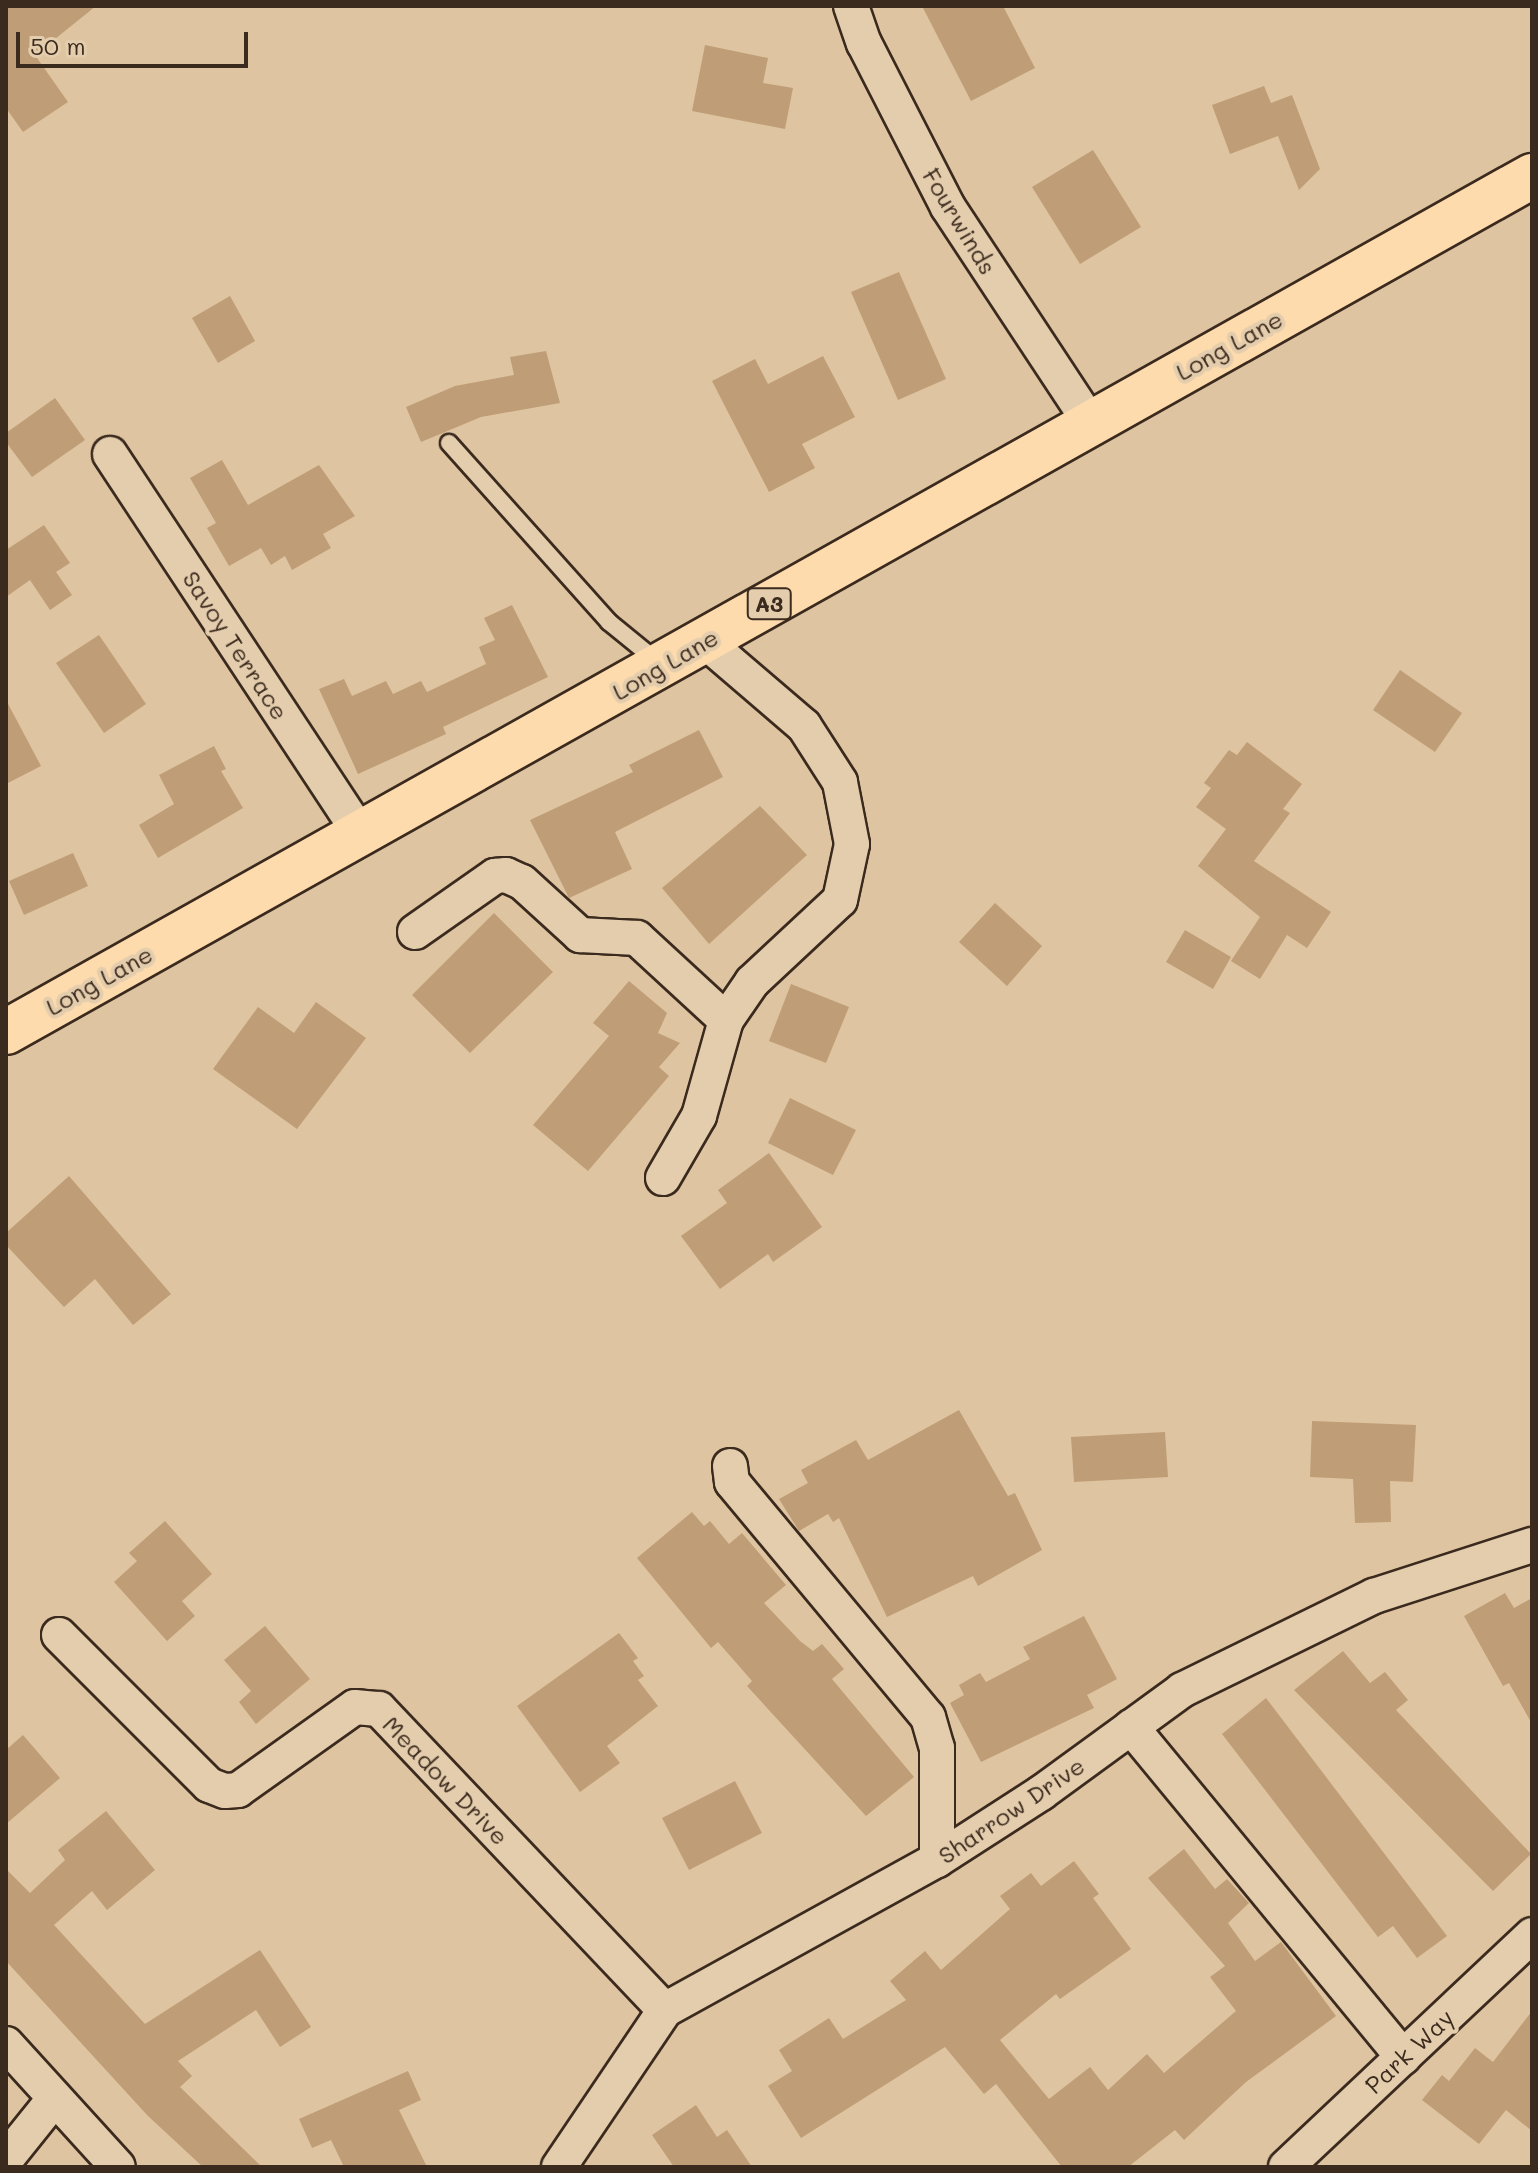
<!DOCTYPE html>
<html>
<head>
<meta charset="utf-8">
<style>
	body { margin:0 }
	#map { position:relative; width:1538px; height:2173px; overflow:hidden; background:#dec4a0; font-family:Mali,sans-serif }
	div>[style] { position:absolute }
	.building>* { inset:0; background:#bf9e77 }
	.roads { filter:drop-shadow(2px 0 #3b2a1e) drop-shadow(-2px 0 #3b2a1e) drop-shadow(0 2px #3b2a1e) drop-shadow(0 -2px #3b2a1e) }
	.lane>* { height:16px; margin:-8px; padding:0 8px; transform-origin:8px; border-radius:8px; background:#e4cdad }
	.street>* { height:34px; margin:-17px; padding:0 17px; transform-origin:17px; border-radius:17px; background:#e4cdad }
	.primary>* { height:44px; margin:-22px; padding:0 22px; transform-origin:22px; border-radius:22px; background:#fedbac }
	span { translate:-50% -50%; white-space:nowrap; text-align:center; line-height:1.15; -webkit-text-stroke:8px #e4cdad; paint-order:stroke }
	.shield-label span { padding:2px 6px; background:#e4cdad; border:2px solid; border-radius:6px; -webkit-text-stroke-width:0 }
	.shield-label { font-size:22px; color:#3b2a1e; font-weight:700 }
	.street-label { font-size:24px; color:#3b2a1e }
	.frame { position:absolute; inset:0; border:8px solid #3b2a1e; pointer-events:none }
	.scale { position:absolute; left:16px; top:32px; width:232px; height:36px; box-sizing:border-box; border:4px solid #3b2a1e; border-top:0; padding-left:10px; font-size:24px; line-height:28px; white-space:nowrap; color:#3b2a1e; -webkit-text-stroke:6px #e4cdad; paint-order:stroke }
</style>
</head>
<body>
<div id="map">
	<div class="building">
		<i style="clip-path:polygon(6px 6px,96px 6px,35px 55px,68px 102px,23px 132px,6px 108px)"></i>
		<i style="clip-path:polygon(922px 6px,1003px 6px,1035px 68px,971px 101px)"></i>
		<i style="clip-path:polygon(705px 45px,768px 58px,763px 83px,793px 88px,785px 129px,692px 111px)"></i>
		<i style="clip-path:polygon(1264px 86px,1271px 103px,1292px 95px,1320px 169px,1299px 190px,1278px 136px,1230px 154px,1212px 105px)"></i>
		<i style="clip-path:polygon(1093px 150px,1141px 227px,1080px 264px,1032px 187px)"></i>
		<i style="clip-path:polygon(899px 272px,946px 379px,898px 400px,851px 292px)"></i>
		<i style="clip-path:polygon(230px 296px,255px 341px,218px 363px,192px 318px)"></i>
		<i style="clip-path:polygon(546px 351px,560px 403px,481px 417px,421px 442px,406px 407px,455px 386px,514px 375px,510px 357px)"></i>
		<i style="clip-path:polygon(823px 356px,855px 417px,802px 444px,815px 468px,769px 492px,712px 381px,755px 359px,768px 384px)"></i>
		<i style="clip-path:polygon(55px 398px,85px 440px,32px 477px,6px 442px,6px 433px)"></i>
		<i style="clip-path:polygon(222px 460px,248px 505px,319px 465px,355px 516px,323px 534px,331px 548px,292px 570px,285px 556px,271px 565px,261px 548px,229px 566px,207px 528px,216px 523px,190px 478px)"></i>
		<i style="clip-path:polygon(44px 525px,70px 563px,56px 572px,72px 595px,50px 610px,30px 580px,6px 597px,6px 550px)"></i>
		<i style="clip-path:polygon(512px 605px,548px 677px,443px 727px,446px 734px,358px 774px,319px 689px,344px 679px,352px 696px,386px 681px,393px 694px,421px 681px,427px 692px,486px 664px,479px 647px,495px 640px,484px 618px)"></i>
		<i style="clip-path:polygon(99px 635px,146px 704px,104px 733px,56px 663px)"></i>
		<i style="clip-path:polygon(1400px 670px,1462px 713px,1435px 752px,1373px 710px)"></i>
		<i style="clip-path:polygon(6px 700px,41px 766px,6px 784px)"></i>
		<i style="clip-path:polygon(699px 730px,723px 777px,615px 832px,632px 869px,569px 898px,530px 820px,633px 772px,629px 765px)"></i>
		<i style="clip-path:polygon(1247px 742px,1302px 784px,1283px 809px,1290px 813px,1254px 861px,1331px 912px,1307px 948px,1287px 935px,1260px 979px,1231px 961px,1260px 917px,1198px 866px,1226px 829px,1196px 807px,1211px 788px,1204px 783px,1229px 750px,1237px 755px)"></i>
		<i style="clip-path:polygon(214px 746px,226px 769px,221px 771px,243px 808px,158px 858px,139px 825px,174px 804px,159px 775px)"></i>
		<i style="clip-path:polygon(760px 806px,807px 855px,709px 944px,662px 888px)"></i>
		<i style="clip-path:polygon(73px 853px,88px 886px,24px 915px,9px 881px)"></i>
		<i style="clip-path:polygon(995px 903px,1042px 946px,1007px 986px,959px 942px)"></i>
		<i style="clip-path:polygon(494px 913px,553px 972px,470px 1053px,412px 995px)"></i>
		<i style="clip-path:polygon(1185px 930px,1231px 957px,1213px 989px,1166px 962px)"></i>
		<i style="clip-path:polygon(629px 981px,667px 1013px,658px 1033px,680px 1043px,659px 1067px,669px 1076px,588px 1171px,533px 1125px,609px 1036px,593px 1023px)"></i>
		<i style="clip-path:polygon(791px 984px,849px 1007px,826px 1063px,769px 1041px)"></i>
		<i style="clip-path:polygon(316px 1002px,366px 1038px,297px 1129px,213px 1069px,258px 1007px,294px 1033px)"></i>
		<i style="clip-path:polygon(790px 1098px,856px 1130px,833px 1175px,768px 1143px)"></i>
		<i style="clip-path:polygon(769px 1153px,822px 1227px,773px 1262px,768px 1254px,720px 1289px,681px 1236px,727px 1203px,718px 1190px)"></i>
		<i style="clip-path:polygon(69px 1176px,171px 1294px,133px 1325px,95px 1279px,64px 1307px,6px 1245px,6px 1233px)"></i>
		<i style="clip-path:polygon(959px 1410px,1008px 1496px,1015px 1493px,1042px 1550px,978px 1586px,973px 1576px,887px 1617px,839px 1518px,833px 1522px,828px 1514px,799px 1531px,779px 1499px,808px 1483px,801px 1470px,856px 1440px,868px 1460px)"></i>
		<i style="clip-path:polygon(1312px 1421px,1416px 1425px,1413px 1482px,1390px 1481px,1391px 1522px,1355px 1523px,1353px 1479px,1310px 1477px)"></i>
		<i style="clip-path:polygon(1165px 1432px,1168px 1477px,1074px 1482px,1071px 1437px)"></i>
		<i style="clip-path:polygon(692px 1512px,704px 1526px,710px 1521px,729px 1544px,742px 1533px,786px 1585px,764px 1603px,800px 1641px,813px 1651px,822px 1644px,844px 1669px,832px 1679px,914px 1777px,866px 1816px,747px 1686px,752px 1681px,718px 1642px,711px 1648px,637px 1558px)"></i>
		<i style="clip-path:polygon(165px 1521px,212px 1574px,182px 1601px,195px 1616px,167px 1641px,114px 1582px,137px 1561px,129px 1553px)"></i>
		<i style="clip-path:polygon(1505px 1593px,1514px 1608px,1532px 1598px,1532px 1724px,1509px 1683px,1503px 1686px,1464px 1616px)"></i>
		<i style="clip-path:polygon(1084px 1616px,1117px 1679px,1087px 1695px,1094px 1708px,981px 1762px,950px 1703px,964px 1695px,959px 1685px,980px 1673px,986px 1682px,1030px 1659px,1023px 1647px)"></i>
		<i style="clip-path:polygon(265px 1626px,310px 1679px,256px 1724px,239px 1702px,251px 1691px,224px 1660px)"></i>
		<i style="clip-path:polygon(619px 1633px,638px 1658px,633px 1661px,644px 1676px,638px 1680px,658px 1706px,607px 1746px,620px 1763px,580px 1792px,517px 1706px)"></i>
		<i style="clip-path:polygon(1343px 1651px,1370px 1683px,1385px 1672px,1408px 1700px,1396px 1710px,1531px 1854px,1493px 1891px,1294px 1690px)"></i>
		<i style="clip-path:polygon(1266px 1698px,1447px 1936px,1417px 1958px,1393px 1926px,1378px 1937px,1222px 1734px)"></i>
		<i style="clip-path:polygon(23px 1735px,60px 1778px,6px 1824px,6px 1750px)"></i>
		<i style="clip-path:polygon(735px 1781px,762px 1833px,689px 1870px,662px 1818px)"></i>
		<i style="clip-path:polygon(106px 1811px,155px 1870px,107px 1910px,92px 1891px,54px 1925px,145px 2024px,260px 1950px,311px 2027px,280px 2047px,256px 2010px,178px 2061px,192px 2076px,180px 2087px,262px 2167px,203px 2167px,148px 2116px,6px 1961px,6px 1869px,30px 1893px,65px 1860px,58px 1850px)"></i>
		<i style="clip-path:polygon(1184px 1849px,1215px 1889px,1227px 1879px,1249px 1903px,1228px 1923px,1255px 1961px,1281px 1942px,1336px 2016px,1246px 2082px,1184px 2140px,1175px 2130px,1128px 2167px,1062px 2167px,996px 2084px,984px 2094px,945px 2047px,801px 2138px,768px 2086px,792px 2071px,779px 2050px,829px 2018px,843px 2039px,906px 2000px,890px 1981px,925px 1951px,941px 1970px,1010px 1909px,1000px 1896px,1031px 1873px,1041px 1886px,1074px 1861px,1099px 1894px,1093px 1898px,1131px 1949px,1060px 1999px,1056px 1994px,1000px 2040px,1049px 2099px,1090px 2067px,1108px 2090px,1147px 2054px,1164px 2073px,1236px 2011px,1210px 1977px,1225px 1966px,1148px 1878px)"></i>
		<i style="clip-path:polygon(1532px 2011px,1532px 2131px,1506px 2110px,1479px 2144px,1422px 2100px,1442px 2075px,1449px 2081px,1475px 2048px,1493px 2062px)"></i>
		<i style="clip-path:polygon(408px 2071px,421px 2100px,399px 2110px,427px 2167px,344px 2167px,331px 2140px,312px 2148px,299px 2119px)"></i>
		<i style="clip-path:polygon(696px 2105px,717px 2137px,727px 2130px,752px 2167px,674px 2167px,652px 2135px)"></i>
	</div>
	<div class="roads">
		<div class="lane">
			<i style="left:449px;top:443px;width:240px;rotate:48.2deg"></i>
			<i style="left:609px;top:622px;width:63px;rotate:39.2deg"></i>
		</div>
		<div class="street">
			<i style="left:851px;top:6px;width:39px;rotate:71deg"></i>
			<i style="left:864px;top:43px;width:184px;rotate:62.9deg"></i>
			<i style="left:948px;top:207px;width:260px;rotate:56.6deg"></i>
			<i style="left:110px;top:454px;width:458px;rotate:56.6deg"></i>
			<i style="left:415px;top:932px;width:98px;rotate:-35deg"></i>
			<i style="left:495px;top:876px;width:11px;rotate:-5deg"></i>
			<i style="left:506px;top:875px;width:17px;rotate:24deg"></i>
			<i style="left:522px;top:882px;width:79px;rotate:42.4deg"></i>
			<i style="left:580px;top:935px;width:57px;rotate:3deg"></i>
			<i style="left:637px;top:938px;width:121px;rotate:42.7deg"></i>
			<i style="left:663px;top:1178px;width:72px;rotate:-59.9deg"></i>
			<i style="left:699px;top:1116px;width:100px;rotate:-74.3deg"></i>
			<i style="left:726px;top:1020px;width:46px;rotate:-55.6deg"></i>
			<i style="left:752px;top:982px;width:120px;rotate:-43deg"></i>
			<i style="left:840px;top:900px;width:57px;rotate:-77.9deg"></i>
			<i style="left:852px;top:844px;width:63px;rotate:-101deg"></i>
			<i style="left:840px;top:782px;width:67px;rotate:-122.7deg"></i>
			<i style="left:804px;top:726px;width:130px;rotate:-139.4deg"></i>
			<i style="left:730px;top:1466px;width:16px;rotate:83deg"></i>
			<i style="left:732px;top:1482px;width:306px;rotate:50.2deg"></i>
			<i style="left:928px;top:1717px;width:32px;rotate:74deg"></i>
			<i style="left:937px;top:1748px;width:112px;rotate:90deg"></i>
			<i style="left:59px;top:1635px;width:212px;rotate:45deg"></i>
			<i style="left:209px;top:1785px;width:17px;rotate:21deg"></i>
			<i style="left:225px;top:1791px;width:13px;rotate:-4deg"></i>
			<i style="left:238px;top:1790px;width:143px;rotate:-35.4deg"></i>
			<i style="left:355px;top:1707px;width:24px;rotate:5deg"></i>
			<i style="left:379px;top:1709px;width:415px;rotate:46.5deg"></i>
			<i style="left:1131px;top:1727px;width:428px;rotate:50.5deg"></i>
			<i style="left:6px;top:2044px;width:166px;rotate:47.7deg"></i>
			<i style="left:6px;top:2159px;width:78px;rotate:-51.2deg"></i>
			<i style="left:559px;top:2167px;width:189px;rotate:-56deg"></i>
			<i style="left:665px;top:2010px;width:311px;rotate:-28.9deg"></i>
			<i style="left:937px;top:1860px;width:124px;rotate:-32.8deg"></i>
			<i style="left:1041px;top:1793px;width:175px;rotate:-36.1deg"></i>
			<i style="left:1182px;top:1690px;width:214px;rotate:-26.1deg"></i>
			<i style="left:1374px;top:1596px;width:166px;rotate:-17.9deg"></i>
			<i style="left:1286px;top:2167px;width:338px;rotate:-43.3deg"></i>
		</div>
		<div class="primary">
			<i style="left:6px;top:1032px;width:1750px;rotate:-29.29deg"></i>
		</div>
	</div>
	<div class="shield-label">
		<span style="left:769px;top:604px">A3</span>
	</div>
	<div class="street-label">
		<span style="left:960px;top:221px;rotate:59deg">Fourwinds</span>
		<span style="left:1229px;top:345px;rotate:-29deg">Long Lane</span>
		<span style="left:236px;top:645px;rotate:57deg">Savoy Terrace</span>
		<span style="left:665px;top:664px;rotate:-30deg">Long Lane</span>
		<span style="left:99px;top:980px;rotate:-29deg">Long Lane</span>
		<span style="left:446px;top:1780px;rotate:46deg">Meadow Drive</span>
		<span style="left:1011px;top:1810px;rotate:-34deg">Sharrow Drive</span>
		<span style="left:1409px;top:2051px;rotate:-43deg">Park Way</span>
	</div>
	<div class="frame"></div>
	<div class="scale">50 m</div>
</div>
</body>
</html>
